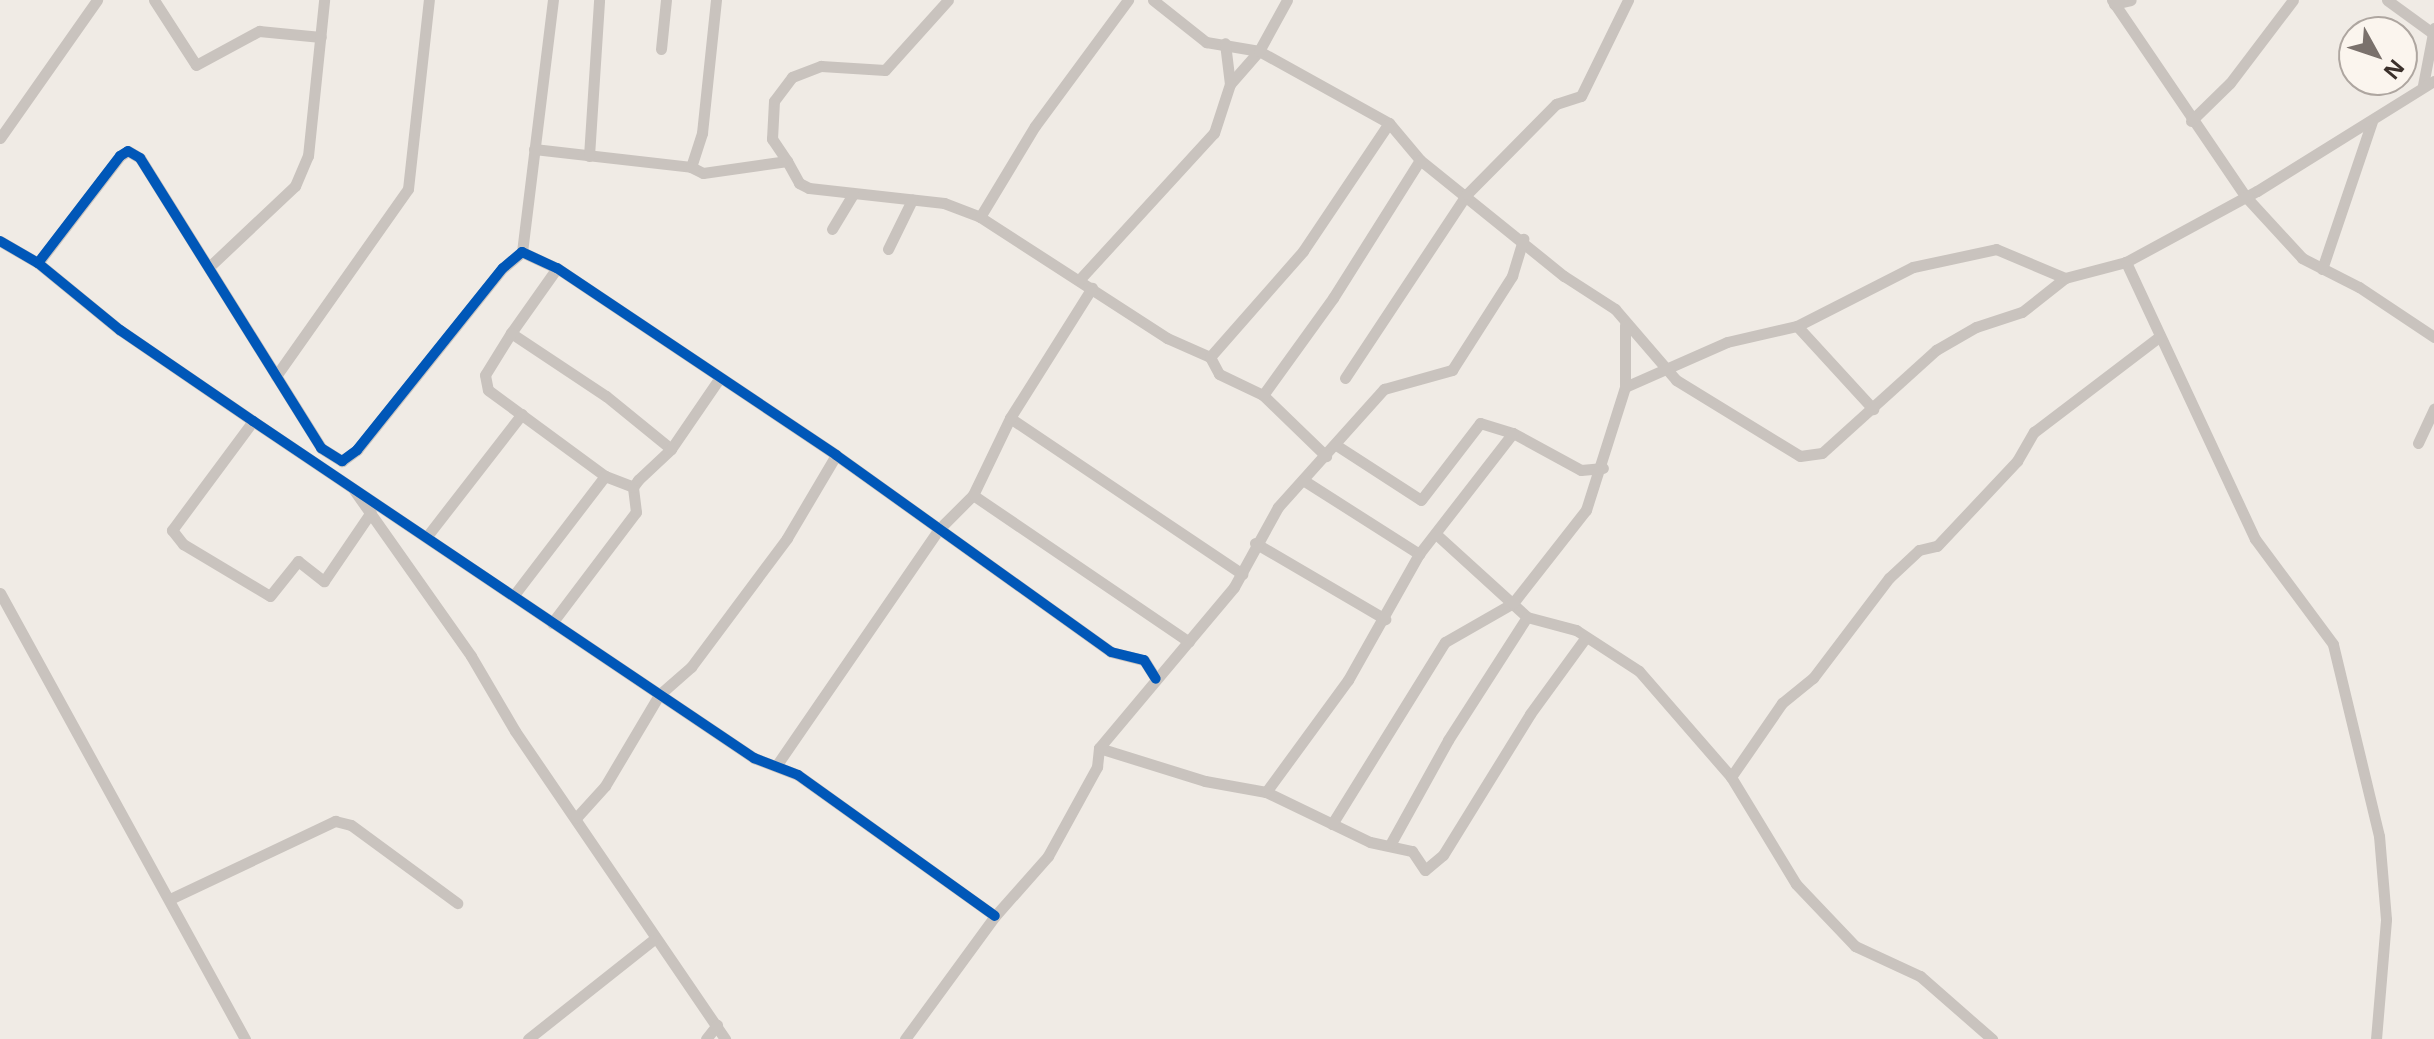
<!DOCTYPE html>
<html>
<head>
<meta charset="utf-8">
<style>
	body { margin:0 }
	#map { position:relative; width:2434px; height:1039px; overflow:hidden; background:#f0ebe5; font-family:"Noto Sans",sans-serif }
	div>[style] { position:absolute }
	.minor>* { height:11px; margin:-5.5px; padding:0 5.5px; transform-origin:5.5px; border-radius:5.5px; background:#c9c3be }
	.cycleway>* { height:10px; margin:-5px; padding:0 5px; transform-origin:5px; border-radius:5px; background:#0057b8 }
	span { translate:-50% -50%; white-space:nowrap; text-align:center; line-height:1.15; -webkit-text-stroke:7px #fbf5ee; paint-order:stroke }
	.north { position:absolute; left:2338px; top:16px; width:80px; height:80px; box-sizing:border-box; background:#fbf5ee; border:2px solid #aea6a0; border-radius:50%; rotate:130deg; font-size:22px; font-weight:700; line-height:32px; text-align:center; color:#3b302b }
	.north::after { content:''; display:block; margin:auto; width:28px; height:36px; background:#7a716c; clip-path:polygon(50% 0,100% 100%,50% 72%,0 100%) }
</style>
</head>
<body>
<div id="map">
	<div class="minor">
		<i style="left:154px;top:0;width:77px;rotate:57.1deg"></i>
		<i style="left:196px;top:65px;width:72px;rotate:-28.4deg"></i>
		<i style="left:259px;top:31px;width:62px;rotate:5.5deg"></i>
		<i style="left:1153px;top:0;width:68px;rotate:38.4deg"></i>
		<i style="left:1206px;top:42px;width:54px;rotate:9.6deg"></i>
		<i style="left:1259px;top:51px;width:149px;rotate:29deg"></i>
		<i style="left:1389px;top:123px;width:48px;rotate:50deg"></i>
		<i style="left:1420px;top:160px;width:185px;rotate:38.9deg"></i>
		<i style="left:1564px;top:276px;width:61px;rotate:32.9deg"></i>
		<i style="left:1615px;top:309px;width:94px;rotate:49.3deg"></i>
		<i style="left:1676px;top:380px;width:145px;rotate:31.5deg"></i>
		<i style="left:1800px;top:456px;width:22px;rotate:-8deg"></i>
		<i style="left:1822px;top:453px;width:154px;rotate:-42.1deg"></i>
		<i style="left:1936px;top:350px;width:46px;rotate:-29.9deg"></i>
		<i style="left:1976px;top:327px;width:48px;rotate:-18.1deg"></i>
		<i style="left:2022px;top:312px;width:55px;rotate:-38.3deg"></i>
		<i style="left:2112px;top:0;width:238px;rotate:55.8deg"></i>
		<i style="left:2246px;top:197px;width:83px;rotate:47.4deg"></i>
		<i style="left:2302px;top:258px;width:64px;rotate:27deg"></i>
		<i style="left:2359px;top:287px;width:90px;rotate:33.7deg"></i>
		<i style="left:2387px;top:0;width:54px;rotate:36deg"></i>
		<i style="left:2114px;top:4px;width:17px;rotate:-13deg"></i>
		<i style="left:661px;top:49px;width:49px;rotate:-84.2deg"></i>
		<i style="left:1230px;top:84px;width:44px;rotate:-48.7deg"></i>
		<i style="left:1259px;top:51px;width:58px;rotate:-61.2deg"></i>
		<i style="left:2423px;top:85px;width:58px;rotate:-79.1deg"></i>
		<i style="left:2191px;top:121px;width:54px;rotate:-44.3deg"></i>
		<i style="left:2230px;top:83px;width:104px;rotate:-52.8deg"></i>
		<i style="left:0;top:138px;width:169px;rotate:-54.9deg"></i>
		<i style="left:534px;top:149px;width:158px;rotate:6.5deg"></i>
		<i style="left:691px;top:167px;width:36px;rotate:-72deg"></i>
		<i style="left:702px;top:133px;width:134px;rotate:-84deg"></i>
		<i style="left:589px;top:156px;width:156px;rotate:-86.3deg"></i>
		<i style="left:787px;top:161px;width:25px;rotate:61deg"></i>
		<i style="left:799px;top:183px;width:11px;rotate:27deg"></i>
		<i style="left:809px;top:188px;width:136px;rotate:6.3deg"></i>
		<i style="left:944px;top:203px;width:39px;rotate:21deg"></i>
		<i style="left:980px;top:217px;width:223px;rotate:32.9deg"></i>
		<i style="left:1167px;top:338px;width:47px;rotate:23.8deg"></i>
		<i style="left:1210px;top:357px;width:19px;rotate:62deg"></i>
		<i style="left:1219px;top:374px;width:49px;rotate:25.5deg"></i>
		<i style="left:1263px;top:395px;width:88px;rotate:44.1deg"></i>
		<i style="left:691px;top:167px;width:13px;rotate:27deg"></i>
		<i style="left:703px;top:173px;width:85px;rotate:-8.1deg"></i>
		<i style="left:787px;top:161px;width:27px;rotate:-124deg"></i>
		<i style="left:772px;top:139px;width:38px;rotate:-87deg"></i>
		<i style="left:774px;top:101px;width:30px;rotate:-53deg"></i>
		<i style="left:792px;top:77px;width:31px;rotate:-21deg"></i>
		<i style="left:821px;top:66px;width:64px;rotate:3.6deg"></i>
		<i style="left:885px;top:70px;width:94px;rotate:-48deg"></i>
		<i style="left:980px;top:217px;width:106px;rotate:-58.9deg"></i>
		<i style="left:1035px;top:126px;width:157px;rotate:-53.6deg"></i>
		<i style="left:832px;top:229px;width:41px;rotate:-59deg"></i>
		<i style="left:0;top:241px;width:44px;rotate:30.1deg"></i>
		<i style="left:38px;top:263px;width:106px;rotate:39.3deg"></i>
		<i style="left:120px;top:330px;width:161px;rotate:34.4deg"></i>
		<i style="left:253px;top:421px;width:604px;rotate:33.93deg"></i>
		<i style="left:754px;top:758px;width:47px;rotate:21.1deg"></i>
		<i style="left:798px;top:775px;width:242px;rotate:35.6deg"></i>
		<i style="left:888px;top:249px;width:55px;rotate:-63.9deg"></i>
		<i style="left:522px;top:252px;width:254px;rotate:-83deg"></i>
		<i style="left:38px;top:263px;width:135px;rotate:-52.5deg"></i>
		<i style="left:120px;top:156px;width:9px;rotate:-32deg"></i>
		<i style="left:128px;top:151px;width:14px;rotate:30deg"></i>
		<i style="left:140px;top:158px;width:342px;rotate:58deg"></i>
		<i style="left:321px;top:448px;width:25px;rotate:32deg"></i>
		<i style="left:342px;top:461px;width:19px;rotate:-36deg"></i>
		<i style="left:357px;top:450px;width:233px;rotate:-51.3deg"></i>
		<i style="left:503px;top:268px;width:25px;rotate:-40deg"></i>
		<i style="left:522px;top:252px;width:38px;rotate:25deg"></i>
		<i style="left:557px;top:268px;width:336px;rotate:33.8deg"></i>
		<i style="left:836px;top:455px;width:338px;rotate:35.6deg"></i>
		<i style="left:1111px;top:652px;width:34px;rotate:14deg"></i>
		<i style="left:1144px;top:660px;width:22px;rotate:58deg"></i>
		<i style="left:209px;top:267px;width:118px;rotate:-43.3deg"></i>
		<i style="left:295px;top:186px;width:33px;rotate:-67deg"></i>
		<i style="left:308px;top:156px;width:157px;rotate:-84.1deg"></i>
		<i style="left:557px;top:268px;width:80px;rotate:125.3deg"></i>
		<i style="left:511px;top:333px;width:114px;rotate:33.6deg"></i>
		<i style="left:606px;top:396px;width:84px;rotate:39.2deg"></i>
		<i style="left:2322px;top:269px;width:156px;rotate:-71.3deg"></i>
		<i style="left:1080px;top:279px;width:198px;rotate:-47.5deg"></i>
		<i style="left:1214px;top:133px;width:52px;rotate:-71.9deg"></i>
		<i style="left:1230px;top:84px;width:41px;rotate:-97deg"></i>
		<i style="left:1797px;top:326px;width:113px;rotate:47.5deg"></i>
		<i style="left:511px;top:333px;width:49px;rotate:121.8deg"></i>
		<i style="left:485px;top:375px;width:15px;rotate:79deg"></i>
		<i style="left:488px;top:390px;width:145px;rotate:36.3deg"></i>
		<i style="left:605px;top:476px;width:30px;rotate:21deg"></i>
		<i style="left:1210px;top:357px;width:141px;rotate:-48.7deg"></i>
		<i style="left:1303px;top:251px;width:154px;rotate:-56.1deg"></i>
		<i style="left:276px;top:376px;width:229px;rotate:-54.8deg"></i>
		<i style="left:408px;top:189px;width:190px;rotate:-83.7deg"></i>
		<i style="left:1345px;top:378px;width:221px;rotate:-56.5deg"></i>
		<i style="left:1467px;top:194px;width:127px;rotate:-45.3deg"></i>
		<i style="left:1556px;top:104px;width:26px;rotate:-18deg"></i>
		<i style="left:1581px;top:96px;width:107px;rotate:-63.9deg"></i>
		<i style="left:1625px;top:387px;width:111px;rotate:-23.8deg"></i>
		<i style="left:1727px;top:342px;width:72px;rotate:-12.9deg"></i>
		<i style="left:1797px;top:326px;width:130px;rotate:-27deg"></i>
		<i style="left:1913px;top:267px;width:85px;rotate:-12.2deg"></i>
		<i style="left:1996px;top:249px;width:75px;rotate:22.8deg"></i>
		<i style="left:2065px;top:278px;width:63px;rotate:-14.7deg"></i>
		<i style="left:1263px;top:395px;width:120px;rotate:-54.2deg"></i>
		<i style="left:1333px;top:298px;width:163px;rotate:-57.8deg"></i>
		<i style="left:1010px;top:418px;width:280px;rotate:33.9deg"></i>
		<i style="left:253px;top:421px;width:136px;rotate:126.6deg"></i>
		<i style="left:172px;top:530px;width:18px;rotate:52deg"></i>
		<i style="left:183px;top:544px;width:101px;rotate:30.9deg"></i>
		<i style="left:270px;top:596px;width:45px;rotate:-51.3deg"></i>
		<i style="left:298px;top:561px;width:33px;rotate:38deg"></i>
		<i style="left:324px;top:581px;width:83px;rotate:-55.7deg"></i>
		<i style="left:2418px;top:443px;width:38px;rotate:-65deg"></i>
		<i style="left:1336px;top:445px;width:101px;rotate:32.9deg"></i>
		<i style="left:1421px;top:500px;width:97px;rotate:-52.5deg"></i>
		<i style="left:1480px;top:423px;width:34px;rotate:17deg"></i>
		<i style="left:1513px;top:433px;width:77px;rotate:28.6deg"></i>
		<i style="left:1581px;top:470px;width:22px;rotate:-5deg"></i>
		<i style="left:1303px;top:480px;width:138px;rotate:32.5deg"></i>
		<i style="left:354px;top:490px;width:203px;rotate:54.8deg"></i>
		<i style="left:471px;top:656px;width:87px;rotate:59.6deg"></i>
		<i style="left:515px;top:731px;width:373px;rotate:55.7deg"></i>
		<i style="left:973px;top:495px;width:261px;rotate:34.2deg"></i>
		<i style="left:428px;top:535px;width:153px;rotate:-52.2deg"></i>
		<i style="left:1437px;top:535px;width:122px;rotate:42.3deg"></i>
		<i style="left:1527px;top:617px;width:51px;rotate:14.9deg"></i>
		<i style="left:1576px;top:630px;width:75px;rotate:33.1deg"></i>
		<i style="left:1639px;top:671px;width:140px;rotate:49deg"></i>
		<i style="left:1731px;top:777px;width:125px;rotate:58.7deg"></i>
		<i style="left:1796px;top:884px;width:86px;rotate:46.4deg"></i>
		<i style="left:1855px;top:946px;width:72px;rotate:24.8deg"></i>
		<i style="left:1920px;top:976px;width:96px;rotate:41.2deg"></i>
		<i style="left:1255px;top:543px;width:151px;rotate:30.3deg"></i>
		<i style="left:0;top:593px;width:509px;rotate:61.22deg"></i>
		<i style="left:514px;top:595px;width:150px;rotate:-52.6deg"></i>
		<i style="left:552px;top:623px;width:139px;rotate:-52.9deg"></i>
		<i style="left:636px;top:512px;width:25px;rotate:-97deg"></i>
		<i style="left:633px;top:487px;width:9px;rotate:-54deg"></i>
		<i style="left:638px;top:480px;width:45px;rotate:-43.2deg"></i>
		<i style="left:671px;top:449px;width:85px;rotate:-55.6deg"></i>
		<i style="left:1099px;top:748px;width:111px;rotate:17.3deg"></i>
		<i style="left:1205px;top:781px;width:62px;rotate:10.2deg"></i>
		<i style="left:1266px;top:792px;width:115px;rotate:25.7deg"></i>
		<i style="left:1370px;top:842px;width:43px;rotate:12.1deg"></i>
		<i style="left:1412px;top:851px;width:23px;rotate:56deg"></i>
		<i style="left:1425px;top:870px;width:23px;rotate:-40deg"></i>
		<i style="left:1443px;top:855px;width:166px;rotate:-58.3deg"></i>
		<i style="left:1530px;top:714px;width:95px;rotate:-54deg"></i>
		<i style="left:776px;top:766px;width:286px;rotate:-55.5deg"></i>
		<i style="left:938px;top:530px;width:49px;rotate:-45deg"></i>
		<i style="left:973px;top:495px;width:85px;rotate:-64.3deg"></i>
		<i style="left:1010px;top:418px;width:154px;rotate:-57.8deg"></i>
		<i style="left:1731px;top:777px;width:90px;rotate:-55.4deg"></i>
		<i style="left:1782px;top:703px;width:40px;rotate:-39deg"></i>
		<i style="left:1813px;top:678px;width:126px;rotate:-52.8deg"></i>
		<i style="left:1889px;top:578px;width:41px;rotate:-43deg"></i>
		<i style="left:1919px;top:550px;width:18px;rotate:-13deg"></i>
		<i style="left:1937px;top:546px;width:117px;rotate:-46.7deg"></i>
		<i style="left:2017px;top:461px;width:34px;rotate:-60deg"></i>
		<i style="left:2034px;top:432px;width:158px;rotate:-37.3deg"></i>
		<i style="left:1266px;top:792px;width:139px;rotate:-53.8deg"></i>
		<i style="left:1348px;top:680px;width:145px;rotate:-60.6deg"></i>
		<i style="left:1419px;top:554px;width:153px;rotate:-52.2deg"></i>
		<i style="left:576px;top:818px;width:43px;rotate:-47.8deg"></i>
		<i style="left:605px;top:786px;width:106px;rotate:-59.3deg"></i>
		<i style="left:659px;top:695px;width:43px;rotate:-41.2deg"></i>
		<i style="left:691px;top:667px;width:161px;rotate:-53.3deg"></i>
		<i style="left:787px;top:538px;width:96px;rotate:-59.4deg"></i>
		<i style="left:1332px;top:824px;width:214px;rotate:-58.2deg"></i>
		<i style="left:1445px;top:642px;width:78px;rotate:-29.8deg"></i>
		<i style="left:1513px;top:603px;width:118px;rotate:-51.9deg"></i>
		<i style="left:1586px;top:510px;width:129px;rotate:-72.4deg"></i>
		<i style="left:1625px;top:387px;width:62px;rotate:-90deg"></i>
		<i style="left:1391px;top:843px;width:118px;rotate:-61deg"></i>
		<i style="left:1448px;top:740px;width:146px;rotate:-57.3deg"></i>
		<i style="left:170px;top:899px;width:183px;rotate:-25.3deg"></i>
		<i style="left:335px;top:821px;width:16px;rotate:14deg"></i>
		<i style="left:351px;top:825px;width:132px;rotate:36.3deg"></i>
		<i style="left:528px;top:1039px;width:159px;rotate:-38.4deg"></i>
		<i style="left:706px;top:1039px;width:18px;rotate:-52deg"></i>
		<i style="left:905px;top:1039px;width:152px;rotate:-53.8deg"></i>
		<i style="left:995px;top:916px;width:80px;rotate:-48.5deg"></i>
		<i style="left:1048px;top:856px;width:102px;rotate:-61.2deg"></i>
		<i style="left:1097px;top:767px;width:19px;rotate:-84deg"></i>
		<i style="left:1099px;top:748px;width:210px;rotate:-50deg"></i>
		<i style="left:1234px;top:587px;width:91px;rotate:-61.2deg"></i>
		<i style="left:1278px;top:507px;width:159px;rotate:-48.1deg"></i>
		<i style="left:1384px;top:389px;width:71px;rotate:-15.6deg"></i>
		<i style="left:1452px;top:370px;width:112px;rotate:-57.4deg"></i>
		<i style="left:1512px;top:276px;width:39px;rotate:-73deg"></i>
		<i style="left:2376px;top:1039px;width:120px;rotate:-85.2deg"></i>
		<i style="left:2386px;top:919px;width:83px;rotate:-94.8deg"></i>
		<i style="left:2379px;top:836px;width:197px;rotate:-103.5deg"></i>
		<i style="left:2333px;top:644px;width:131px;rotate:-126.6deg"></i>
		<i style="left:2255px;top:539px;width:306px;rotate:-115deg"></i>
		<i style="left:2126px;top:262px;width:149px;rotate:-28.5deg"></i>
		<i style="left:2257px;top:191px;width:208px;rotate:-31.9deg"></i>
	</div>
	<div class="cycleway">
		<i style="left:0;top:241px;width:44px;rotate:30.1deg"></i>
		<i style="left:38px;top:263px;width:106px;rotate:39.3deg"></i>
		<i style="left:120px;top:330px;width:161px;rotate:34.4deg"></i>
		<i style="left:253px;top:421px;width:604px;rotate:33.93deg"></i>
		<i style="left:754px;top:758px;width:47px;rotate:21.1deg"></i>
		<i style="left:798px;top:775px;width:242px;rotate:35.6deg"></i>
		<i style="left:38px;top:263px;width:135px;rotate:-52.5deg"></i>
		<i style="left:120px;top:156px;width:9px;rotate:-32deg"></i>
		<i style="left:128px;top:151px;width:14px;rotate:30deg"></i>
		<i style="left:140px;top:158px;width:342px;rotate:58deg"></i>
		<i style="left:321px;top:448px;width:25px;rotate:32deg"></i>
		<i style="left:342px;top:461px;width:19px;rotate:-36deg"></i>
		<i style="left:357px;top:450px;width:233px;rotate:-51.3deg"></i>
		<i style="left:503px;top:268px;width:25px;rotate:-40deg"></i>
		<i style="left:522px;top:252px;width:38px;rotate:25deg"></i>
		<i style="left:557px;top:268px;width:336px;rotate:33.8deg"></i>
		<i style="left:836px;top:455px;width:338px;rotate:35.6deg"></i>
		<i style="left:1111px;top:652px;width:34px;rotate:14deg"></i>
		<i style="left:1144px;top:660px;width:22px;rotate:58deg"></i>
	</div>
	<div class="north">N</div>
</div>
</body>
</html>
